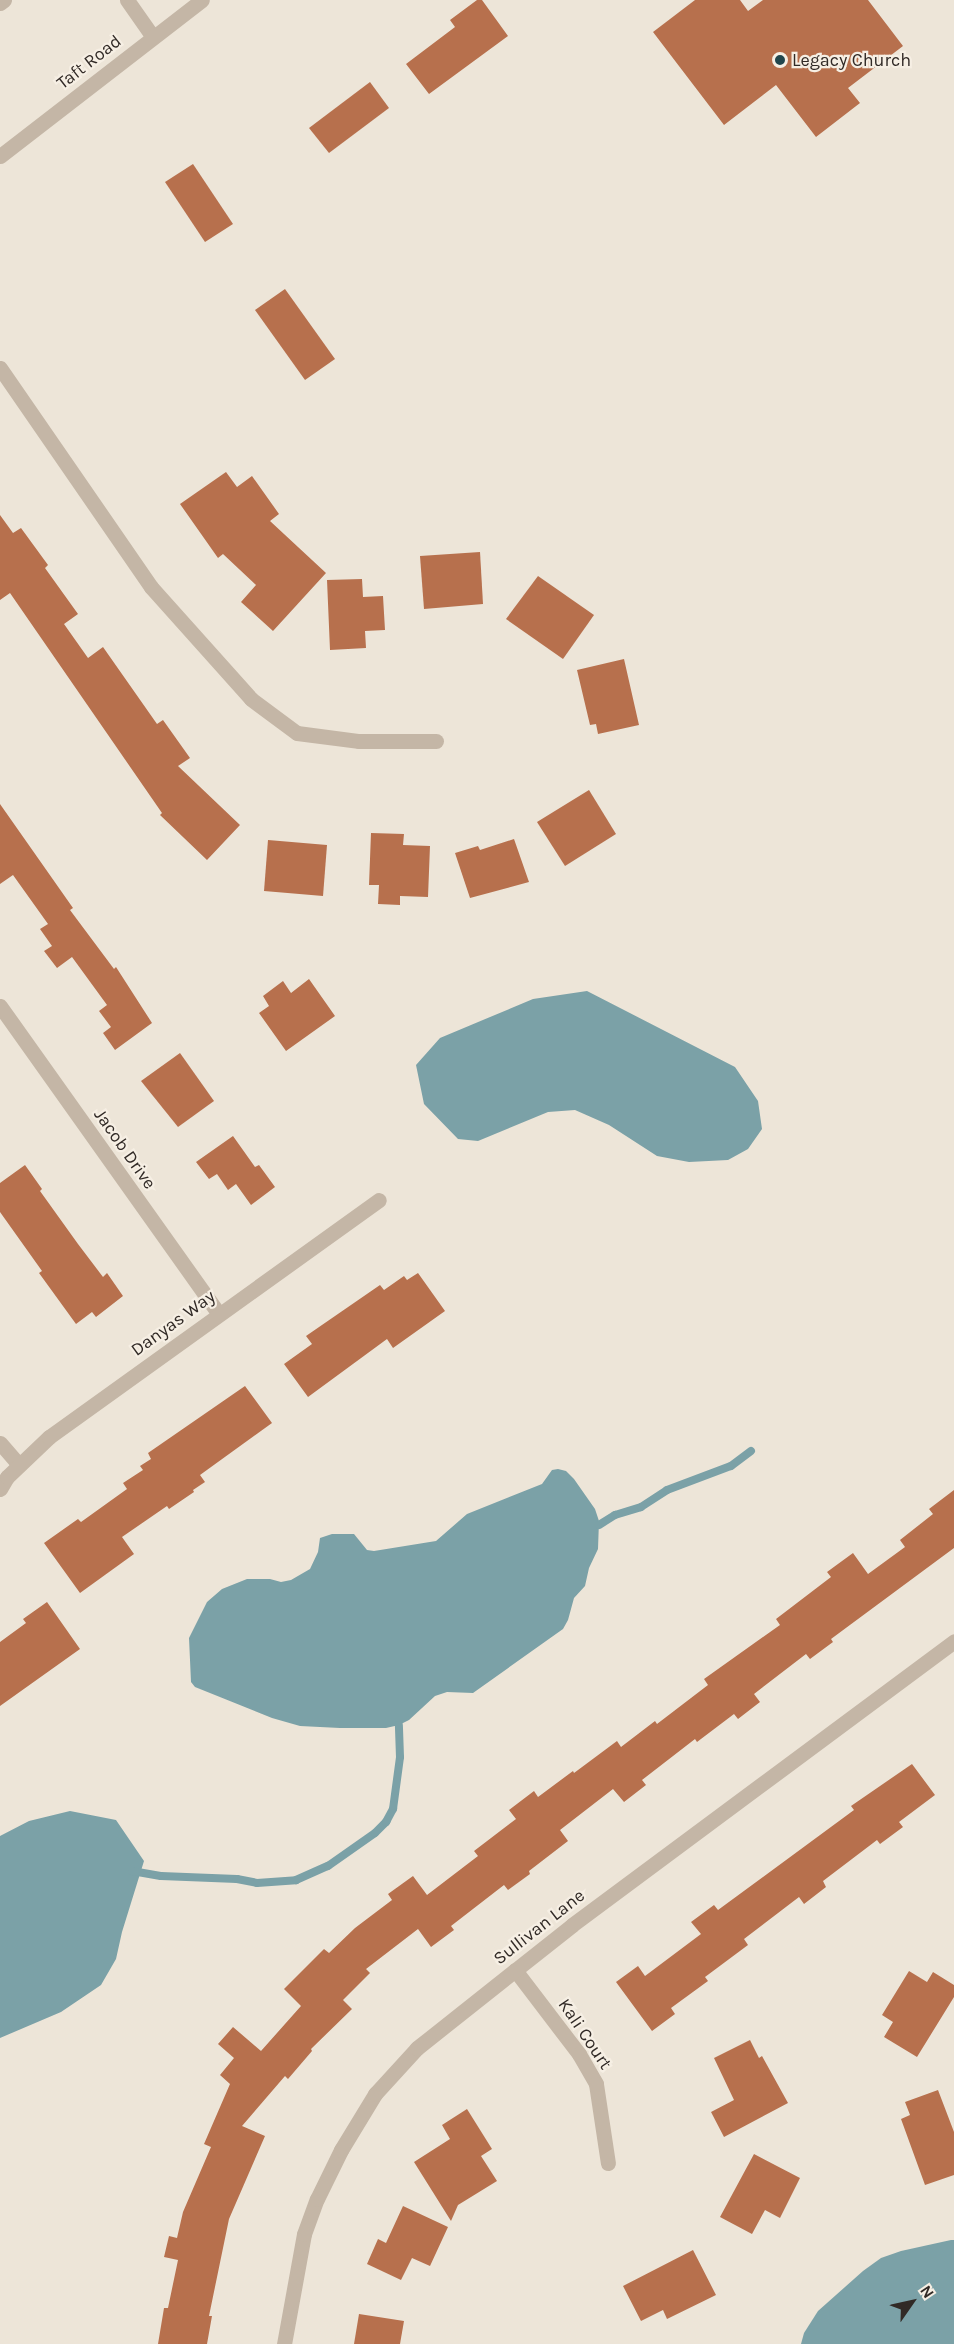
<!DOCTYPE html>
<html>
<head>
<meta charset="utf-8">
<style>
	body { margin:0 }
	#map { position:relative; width:954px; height:2344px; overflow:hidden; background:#ede5d8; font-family:Karla,sans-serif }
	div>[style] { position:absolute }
	.water>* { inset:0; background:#7ba1a7 }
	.stream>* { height:8px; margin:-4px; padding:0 4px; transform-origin:4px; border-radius:4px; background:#7ba1a7 }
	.building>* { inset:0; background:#b7704d }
	.minor>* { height:15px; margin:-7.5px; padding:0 7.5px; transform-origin:7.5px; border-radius:7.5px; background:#c4b6a6 }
	.dots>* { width:16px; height:16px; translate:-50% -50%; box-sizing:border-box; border:3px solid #f6efe4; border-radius:50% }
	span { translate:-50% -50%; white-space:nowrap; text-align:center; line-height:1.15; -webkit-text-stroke:4.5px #f6efe4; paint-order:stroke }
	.poi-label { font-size:18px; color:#312a26 }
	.left { translate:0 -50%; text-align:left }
	.street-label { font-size:18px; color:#312a26 }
	.north { position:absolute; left:882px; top:2272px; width:60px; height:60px; -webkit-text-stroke:4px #f6efe4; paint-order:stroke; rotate:56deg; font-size:16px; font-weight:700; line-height:24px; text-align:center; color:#312a26 }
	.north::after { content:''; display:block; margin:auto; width:21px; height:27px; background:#312a26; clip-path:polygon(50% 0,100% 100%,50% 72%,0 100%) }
</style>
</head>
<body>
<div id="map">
	<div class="water">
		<i style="clip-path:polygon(587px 991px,735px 1067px,758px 1101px,762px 1129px,748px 1149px,728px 1160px,689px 1162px,657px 1156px,609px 1125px,575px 1110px,548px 1112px,478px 1141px,458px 1139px,424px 1104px,416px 1065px,440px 1038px,533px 999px)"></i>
		<i style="clip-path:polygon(558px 1469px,566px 1471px,574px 1479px,595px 1509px,599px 1521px,598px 1549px,589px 1568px,585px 1586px,574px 1598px,568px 1620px,563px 1629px,473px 1693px,447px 1692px,435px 1696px,409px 1720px,399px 1725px,386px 1728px,340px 1728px,300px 1726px,272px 1718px,195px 1687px,191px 1682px,189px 1638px,207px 1602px,222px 1589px,247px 1579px,270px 1579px,281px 1582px,291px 1580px,310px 1569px,318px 1552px,320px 1538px,332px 1534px,354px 1534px,367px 1550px,374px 1551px,436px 1541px,467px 1514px,542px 1484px,552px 1470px)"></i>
		<i style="clip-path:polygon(70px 1811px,116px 1820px,144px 1861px,122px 1932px,116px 1959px,101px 1985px,61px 2012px,0 2038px,0 1836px,29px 1821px)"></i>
		<i style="clip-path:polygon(951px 2240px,954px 2240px,954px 2344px,801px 2344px,804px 2333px,818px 2311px,863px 2271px,881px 2258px,901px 2251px)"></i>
	</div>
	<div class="stream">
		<i style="left:599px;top:1525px;width:19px;rotate:-32deg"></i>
		<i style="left:615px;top:1515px;width:27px;rotate:-17deg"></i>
		<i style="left:641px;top:1507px;width:31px;rotate:-33deg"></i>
		<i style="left:667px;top:1490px;width:68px;rotate:-20.6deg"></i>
		<i style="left:731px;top:1466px;width:25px;rotate:-37deg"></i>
		<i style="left:132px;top:1871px;width:29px;rotate:10deg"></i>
		<i style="left:161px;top:1876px;width:76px;rotate:2.3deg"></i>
		<i style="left:237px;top:1879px;width:20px;rotate:11deg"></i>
		<i style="left:257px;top:1883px;width:39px;rotate:-4deg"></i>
		<i style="left:296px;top:1880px;width:35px;rotate:-24deg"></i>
		<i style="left:328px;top:1866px;width:57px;rotate:-35.1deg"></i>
		<i style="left:375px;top:1833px;width:16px;rotate:-45deg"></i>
		<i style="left:386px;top:1822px;width:15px;rotate:-62deg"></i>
		<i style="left:393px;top:1809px;width:52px;rotate:-82.3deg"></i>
		<i style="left:400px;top:1757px;width:32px;rotate:-92deg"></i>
	</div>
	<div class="building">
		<i style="clip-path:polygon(477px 0,482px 0,508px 36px,429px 94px,406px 64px,455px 27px,450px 20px)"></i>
		<i style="clip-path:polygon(695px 0,740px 0,748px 11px,763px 0,868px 0,903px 46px,848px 88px,860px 103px,816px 137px,776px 85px,724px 125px,653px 32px)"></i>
		<i style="clip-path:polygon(370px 82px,389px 108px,329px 153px,309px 128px)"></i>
		<i style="clip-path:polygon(193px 164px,233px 224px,205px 242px,165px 182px)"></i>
		<i style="clip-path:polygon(285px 289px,335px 359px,305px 380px,255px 310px)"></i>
		<i style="clip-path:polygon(226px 472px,237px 487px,252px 476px,279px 514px,270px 521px,326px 573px,273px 631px,241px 602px,256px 585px,223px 554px,218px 558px,180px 504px)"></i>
		<i style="clip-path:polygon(0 515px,13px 533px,21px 528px,48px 565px,45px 568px,78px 614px,64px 624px,88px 658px,103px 647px,157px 724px,163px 720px,190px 758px,178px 766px,240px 825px,207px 860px,160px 815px,162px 813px,10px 593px,0 600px)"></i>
		<i style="clip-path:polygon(480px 552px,483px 604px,424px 609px,420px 556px)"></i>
		<i style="clip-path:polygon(538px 576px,594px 615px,563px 659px,506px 619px)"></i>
		<i style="clip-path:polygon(362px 579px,363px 597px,383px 596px,385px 630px,365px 631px,366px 648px,330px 650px,327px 580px)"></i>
		<i style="clip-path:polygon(624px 659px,639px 725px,598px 734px,596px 724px,590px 725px,577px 670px)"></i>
		<i style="clip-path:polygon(589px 790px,616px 834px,565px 866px,537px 822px)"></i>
		<i style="clip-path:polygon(0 804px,73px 908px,70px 910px,114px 969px,116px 967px,152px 1023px,115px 1050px,103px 1033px,111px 1027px,99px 1011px,107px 1005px,72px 957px,57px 968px,44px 951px,52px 946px,40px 929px,48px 924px,13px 875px,0 884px)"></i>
		<i style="clip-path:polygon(371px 833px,404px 834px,403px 845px,430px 846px,428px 897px,400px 896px,400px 905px,378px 904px,379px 885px,369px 885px)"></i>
		<i style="clip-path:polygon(514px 839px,529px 882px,470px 898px,455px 853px,478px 846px,480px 850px)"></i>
		<i style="clip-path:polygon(268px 840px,327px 845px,323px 896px,264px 891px)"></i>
		<i style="clip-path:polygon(309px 979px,335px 1016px,286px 1051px,259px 1013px,269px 1006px,263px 996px,283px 981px,291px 993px)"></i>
		<i style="clip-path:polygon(180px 1053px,214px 1101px,178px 1127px,141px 1081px)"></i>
		<i style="clip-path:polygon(233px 1136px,255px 1167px,259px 1165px,275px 1187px,251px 1205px,236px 1184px,228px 1190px,217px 1174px,209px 1179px,196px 1162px)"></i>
		<i style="clip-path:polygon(25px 1165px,42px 1189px,40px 1191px,78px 1244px,103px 1277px,107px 1273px,123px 1296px,96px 1317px,92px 1312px,76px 1324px,39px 1273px,42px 1271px,0 1212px,0 1183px)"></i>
		<i style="clip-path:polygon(418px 1273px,445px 1311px,393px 1348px,387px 1339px,308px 1397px,284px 1364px,312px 1344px,306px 1336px,380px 1285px,384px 1290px,404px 1276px,407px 1280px)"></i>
		<i style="clip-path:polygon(245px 1386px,272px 1423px,200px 1475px,205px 1482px,193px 1490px,194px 1492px,169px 1509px,167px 1506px,122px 1537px,134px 1554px,80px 1593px,44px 1543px,78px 1519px,81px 1522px,127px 1489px,123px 1483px,143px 1470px,140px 1466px,151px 1459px,148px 1453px)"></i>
		<i style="clip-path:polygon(954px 1490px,954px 1548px,831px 1639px,833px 1642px,810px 1659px,806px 1654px,754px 1694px,760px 1702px,738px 1719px,734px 1714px,697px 1742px,695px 1739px,642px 1780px,646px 1785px,624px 1802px,613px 1789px,560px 1830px,568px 1841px,529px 1871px,530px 1874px,508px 1890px,504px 1885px,451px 1926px,454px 1930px,431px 1947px,418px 1929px,366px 1969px,370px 1973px,343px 2000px,352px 2009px,311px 2049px,312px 2051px,288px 2079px,285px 2076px,242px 2126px,265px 2136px,229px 2219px,209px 2316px,212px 2316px,207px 2344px,158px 2344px,164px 2308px,168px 2308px,178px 2260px,164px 2257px,169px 2236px,177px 2238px,183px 2212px,211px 2147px,204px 2144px,230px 2084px,220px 2075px,234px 2058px,218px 2044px,233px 2027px,261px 2051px,301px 2006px,284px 1989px,324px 1949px,329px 1953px,355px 1928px,392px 1900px,388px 1894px,413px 1876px,427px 1895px,478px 1856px,474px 1851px,516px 1819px,509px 1810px,534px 1791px,538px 1797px,573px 1771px,574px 1773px,617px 1741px,621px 1747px,655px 1721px,657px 1724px,708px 1685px,704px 1679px,780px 1625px,776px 1619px,831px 1577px,827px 1572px,853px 1553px,868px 1574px,905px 1547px,900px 1540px,933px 1514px,929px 1509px)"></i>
		<i style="clip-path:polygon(47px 1602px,80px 1649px,0 1706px,0 1642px,26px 1623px,23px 1619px)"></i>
		<i style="clip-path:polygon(912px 1764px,935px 1795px,899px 1822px,903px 1827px,880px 1844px,877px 1840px,823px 1881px,826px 1887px,804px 1904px,799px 1897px,744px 1939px,748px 1945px,705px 1977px,708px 1981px,671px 2008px,675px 2014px,652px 2031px,616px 1982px,638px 1966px,645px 1976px,701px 1934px,691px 1922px,714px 1905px,718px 1910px,854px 1810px,851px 1806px)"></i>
		<i style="clip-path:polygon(909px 1971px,927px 1982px,933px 1972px,954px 1985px,954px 1997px,917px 2057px,884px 2037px,893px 2022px,882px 2015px)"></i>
		<i style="clip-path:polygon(750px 2040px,759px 2058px,762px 2056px,788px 2103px,724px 2137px,711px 2112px,734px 2100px,714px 2058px)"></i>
		<i style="clip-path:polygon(938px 2090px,954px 2132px,954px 2175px,925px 2185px,901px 2119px,910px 2115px,905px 2102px)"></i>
		<i style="clip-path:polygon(467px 2109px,492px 2149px,481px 2156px,497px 2181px,458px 2205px,451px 2221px,414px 2162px,450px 2139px,442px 2125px)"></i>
		<i style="clip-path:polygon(754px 2154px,800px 2178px,780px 2218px,765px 2210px,752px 2234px,720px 2217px)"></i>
		<i style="clip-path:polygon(403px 2206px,448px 2227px,430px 2266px,412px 2258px,401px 2280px,367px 2264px,378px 2239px,386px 2243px)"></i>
		<i style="clip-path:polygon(693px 2250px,716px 2295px,667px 2319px,663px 2310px,641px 2321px,623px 2286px)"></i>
		<i style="clip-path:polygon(359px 2314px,404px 2321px,400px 2344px,354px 2344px)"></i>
	</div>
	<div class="minor">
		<i style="left:127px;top:0;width:45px;rotate:54.9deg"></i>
		<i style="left:0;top:3px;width:5px;rotate:-37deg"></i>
		<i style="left:0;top:156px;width:255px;rotate:-37.7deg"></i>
		<i style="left:0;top:368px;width:266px;rotate:55.4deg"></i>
		<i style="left:151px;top:587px;width:150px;rotate:48.2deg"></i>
		<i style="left:251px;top:699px;width:57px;rotate:36.5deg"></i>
		<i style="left:297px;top:733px;width:63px;rotate:7.4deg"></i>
		<i style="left:359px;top:741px;width:77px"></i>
		<i style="left:0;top:1006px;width:378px;rotate:54.6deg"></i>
		<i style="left:0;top:1443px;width:29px;rotate:49deg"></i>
		<i style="left:0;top:1489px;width:14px;rotate:-60deg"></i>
		<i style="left:7px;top:1477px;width:58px;rotate:-43.6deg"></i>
		<i style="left:49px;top:1437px;width:406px;rotate:-35.7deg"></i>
		<i style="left:515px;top:1970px;width:106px;rotate:52.7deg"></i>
		<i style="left:579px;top:2054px;width:34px;rotate:60deg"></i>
		<i style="left:596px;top:2084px;width:80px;rotate:81.4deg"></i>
		<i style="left:284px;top:2344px;width:112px;rotate:-79.7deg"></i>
		<i style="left:304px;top:2234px;width:37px;rotate:-70deg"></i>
		<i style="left:317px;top:2199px;width:55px;rotate:-63.9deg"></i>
		<i style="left:341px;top:2150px;width:66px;rotate:-58.7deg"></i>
		<i style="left:375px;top:2094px;width:62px;rotate:-47.6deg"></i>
		<i style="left:417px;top:2048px;width:198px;rotate:-38.4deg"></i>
		<i style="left:572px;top:1925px;width:476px;rotate:-36.6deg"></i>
	</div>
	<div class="dots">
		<i style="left:780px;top:60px;background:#21464d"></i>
	</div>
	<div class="poi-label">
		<span class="left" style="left:792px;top:60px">Legacy Church</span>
	</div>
	<div class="street-label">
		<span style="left:89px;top:62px;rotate:-38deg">Taft Road</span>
		<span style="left:125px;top:1149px;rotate:55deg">Jacob Drive</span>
		<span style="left:173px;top:1323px;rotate:-36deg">Danyas Way</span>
		<span style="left:539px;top:1927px;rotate:-38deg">Sullivan Lane</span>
		<span style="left:585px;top:2034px;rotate:56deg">Kali Court</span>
	</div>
	<div class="north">N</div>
</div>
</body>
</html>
